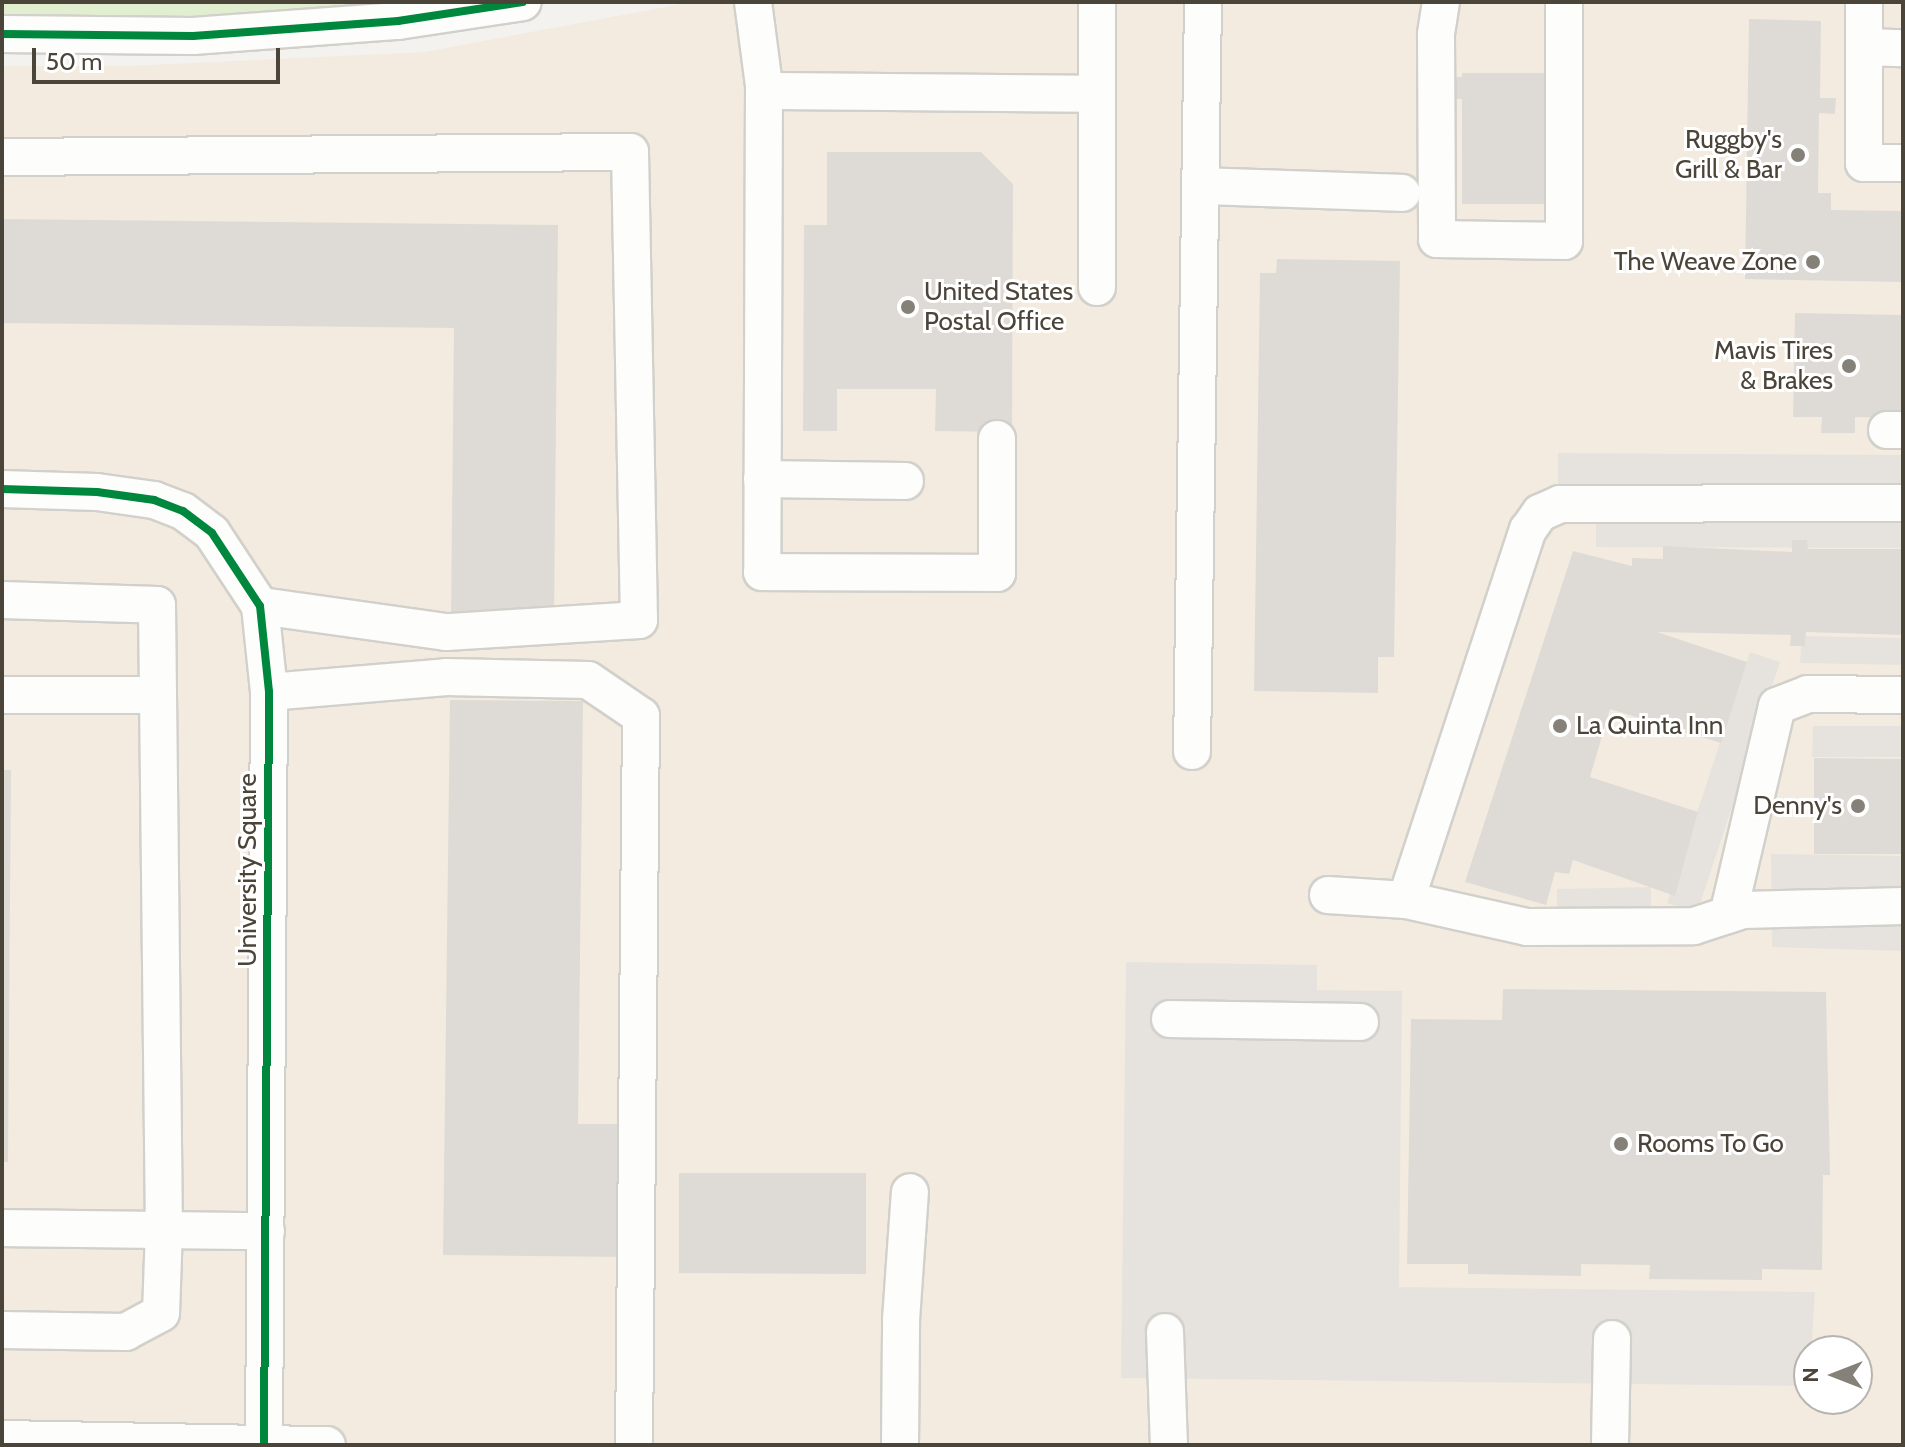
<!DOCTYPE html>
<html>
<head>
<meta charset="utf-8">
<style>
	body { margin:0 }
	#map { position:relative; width:1905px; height:1447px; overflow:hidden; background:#f4f2ee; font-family:Cabin,sans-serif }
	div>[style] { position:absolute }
	.commercial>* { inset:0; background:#f3ebdf }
	.green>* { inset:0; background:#e1eecf }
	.parking>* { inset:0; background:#e6e3df }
	.building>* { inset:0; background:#dedbd6 }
	.roads { filter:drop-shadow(2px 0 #d2d0cb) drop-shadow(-2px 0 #d2d0cb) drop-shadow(0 2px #d2d0cb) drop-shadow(0 -2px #d2d0cb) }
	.minor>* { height:36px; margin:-18px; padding:0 18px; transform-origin:18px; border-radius:18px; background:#fdfdfc }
	.cycleway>* { height:8px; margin:-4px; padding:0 4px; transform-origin:4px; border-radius:4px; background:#00873e }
	.dots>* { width:22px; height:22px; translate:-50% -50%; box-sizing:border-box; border:4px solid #fff; border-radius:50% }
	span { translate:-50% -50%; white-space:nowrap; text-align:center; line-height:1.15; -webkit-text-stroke:6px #fff; paint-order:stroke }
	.poi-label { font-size:26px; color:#4b4439 }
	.right { translate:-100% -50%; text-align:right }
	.left { translate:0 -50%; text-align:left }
	.street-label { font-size:26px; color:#4b4439 }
	.frame { position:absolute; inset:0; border:4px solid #4b4439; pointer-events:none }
	.north { position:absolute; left:1793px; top:1335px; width:80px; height:80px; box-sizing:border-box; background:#fff; border:2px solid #b7b4b0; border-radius:50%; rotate:270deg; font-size:22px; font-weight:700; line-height:32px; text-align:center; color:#4b4439 }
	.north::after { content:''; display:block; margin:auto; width:28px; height:36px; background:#868178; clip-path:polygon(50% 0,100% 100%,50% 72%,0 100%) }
	.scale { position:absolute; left:32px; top:48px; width:248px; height:36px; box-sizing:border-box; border:4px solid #4b4439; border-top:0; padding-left:10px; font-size:24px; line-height:28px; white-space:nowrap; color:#4b4439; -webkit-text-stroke:6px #fff; paint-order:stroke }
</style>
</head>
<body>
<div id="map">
	<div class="commercial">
		<i style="clip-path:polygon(evenodd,692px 2px,1903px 2px,1903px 1445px,2px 1445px,2px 66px,126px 66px,424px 52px,692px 2px,1809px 1351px,1857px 1351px,1857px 1399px,1809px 1399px,1809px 1351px)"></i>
	</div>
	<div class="green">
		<i style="clip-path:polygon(2px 2px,399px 2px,189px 16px,62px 17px,2px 15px)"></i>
	</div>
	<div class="parking">
		<i style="clip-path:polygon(1558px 453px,1903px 455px,1903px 548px,1596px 547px,1596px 518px,1558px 518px)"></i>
		<i style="clip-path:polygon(1802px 636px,1903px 638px,1903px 665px,1800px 663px)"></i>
		<i style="clip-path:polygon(1750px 652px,1780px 662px,1697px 913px,1667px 903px)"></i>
		<i style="clip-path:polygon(1813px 726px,1903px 726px,1903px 757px,1812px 757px)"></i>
		<i style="clip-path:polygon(1771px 854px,1903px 856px,1903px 951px,1772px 947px)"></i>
		<i style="clip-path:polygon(1651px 887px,1651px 914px,1557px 915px,1557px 889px)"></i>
		<i style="clip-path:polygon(1126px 962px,1317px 965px,1317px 990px,1402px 991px,1399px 1287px,1815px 1292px,1809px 1386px,1121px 1378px)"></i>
	</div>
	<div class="building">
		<i style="clip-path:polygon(1749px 19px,1821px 21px,1820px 98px,1836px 98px,1835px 114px,1819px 113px,1818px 193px,1831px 193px,1831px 210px,1903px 211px,1903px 282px,1745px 279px)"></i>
		<i style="clip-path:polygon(1462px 73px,1556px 73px,1556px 204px,1462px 204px,1462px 99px,1443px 99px,1443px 77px,1462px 77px)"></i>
		<i style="clip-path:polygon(827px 152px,981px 152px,1013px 184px,1012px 432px,935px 431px,936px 389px,837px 389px,837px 431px,803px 431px,804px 225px,827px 225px)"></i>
		<i style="clip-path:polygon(2px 219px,558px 225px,554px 617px,451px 616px,454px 328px,2px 323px)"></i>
		<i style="clip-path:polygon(1277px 259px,1400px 261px,1394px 657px,1378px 657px,1378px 693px,1254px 691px,1260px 273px,1276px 273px)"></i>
		<i style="clip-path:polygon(1795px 313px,1903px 315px,1903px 418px,1855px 417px,1855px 433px,1821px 433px,1822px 417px,1793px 417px)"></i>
		<i style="clip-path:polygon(1792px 540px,1807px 540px,1808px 549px,1903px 549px,1903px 635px,1806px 632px,1805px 646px,1790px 646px,1791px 635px,1657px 632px,1747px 662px,1721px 743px,1610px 709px,1590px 777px,1698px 812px,1675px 896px,1573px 860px,1569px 874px,1555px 872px,1546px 905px,1465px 882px,1573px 551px,1632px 566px,1632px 558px,1663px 559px,1663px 546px,1792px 552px)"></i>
		<i style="clip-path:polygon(450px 700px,583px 701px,578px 1124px,623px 1124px,622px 1257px,443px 1255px)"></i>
		<i style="clip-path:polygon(1814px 758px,1903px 759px,1903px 854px,1814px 854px)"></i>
		<i style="clip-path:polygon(2px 770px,11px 770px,8px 1162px,2px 1162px)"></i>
		<i style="clip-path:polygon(1503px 989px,1826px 992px,1830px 1175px,1823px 1175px,1822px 1270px,1762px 1269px,1762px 1280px,1649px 1279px,1650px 1265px,1581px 1264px,1581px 1276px,1468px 1274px,1468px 1264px,1407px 1264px,1411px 1019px,1502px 1020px)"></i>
		<i style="clip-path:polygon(679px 1173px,866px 1173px,866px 1274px,679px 1273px)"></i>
	</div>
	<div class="roads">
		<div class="minor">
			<i style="left:753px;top:2px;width:85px;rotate:82.5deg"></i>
			<i style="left:764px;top:86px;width:486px;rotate:90.2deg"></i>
			<i style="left:762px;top:572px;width:235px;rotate:0.2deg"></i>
			<i style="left:997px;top:573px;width:134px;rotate:-90deg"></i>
			<i style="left:1441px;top:2px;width:33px;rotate:99deg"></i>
			<i style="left:1436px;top:35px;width:204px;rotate:89.7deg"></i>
			<i style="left:1437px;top:239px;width:127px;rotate:0.9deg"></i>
			<i style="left:1564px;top:241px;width:239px;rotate:-90deg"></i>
			<i style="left:1864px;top:2px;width:161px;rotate:90deg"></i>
			<i style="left:1864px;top:163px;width:39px"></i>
			<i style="left:2px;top:34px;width:191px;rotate:0.6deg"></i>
			<i style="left:193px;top:36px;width:206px;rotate:-4.2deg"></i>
			<i style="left:398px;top:21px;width:126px;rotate:-8.6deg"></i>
			<i style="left:1865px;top:47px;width:38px;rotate:2deg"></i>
			<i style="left:764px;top:91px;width:333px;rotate:0.5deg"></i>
			<i style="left:1097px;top:94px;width:193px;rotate:90deg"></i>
			<i style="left:1097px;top:94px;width:92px;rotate:-90deg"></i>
			<i style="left:2px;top:157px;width:628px;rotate:-0.46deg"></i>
			<i style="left:630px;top:152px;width:468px;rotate:88.9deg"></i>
			<i style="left:639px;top:620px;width:193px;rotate:176.4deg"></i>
			<i style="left:446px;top:632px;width:188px;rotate:-172deg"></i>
			<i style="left:1202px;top:186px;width:200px;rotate:2deg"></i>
			<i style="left:1887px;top:430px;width:16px"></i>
			<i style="left:762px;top:479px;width:143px;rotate:0.8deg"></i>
			<i style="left:2px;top:489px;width:95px;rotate:1.8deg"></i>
			<i style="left:97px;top:492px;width:58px;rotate:8deg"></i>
			<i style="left:154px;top:500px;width:31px;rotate:21deg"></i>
			<i style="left:183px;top:511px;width:36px;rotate:37deg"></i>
			<i style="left:212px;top:533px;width:87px;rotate:56.7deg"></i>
			<i style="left:260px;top:606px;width:86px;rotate:84deg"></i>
			<i style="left:269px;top:692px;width:751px;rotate:90.38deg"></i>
			<i style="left:2px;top:600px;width:155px;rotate:1.8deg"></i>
			<i style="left:157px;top:605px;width:623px;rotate:89.36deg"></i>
			<i style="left:164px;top:1228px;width:85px;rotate:92deg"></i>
			<i style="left:161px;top:1313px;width:40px;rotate:152deg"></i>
			<i style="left:126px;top:1332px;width:124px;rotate:-179.1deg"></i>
			<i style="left:269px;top:692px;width:178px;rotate:-4.8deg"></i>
			<i style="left:446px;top:677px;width:142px;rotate:1.2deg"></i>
			<i style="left:588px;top:680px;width:64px;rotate:34.2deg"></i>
			<i style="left:641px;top:716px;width:729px;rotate:90.55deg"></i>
			<i style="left:2px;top:695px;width:156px"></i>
			<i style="left:1192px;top:751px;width:749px;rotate:-89.16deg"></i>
			<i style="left:1328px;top:895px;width:78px;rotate:3.7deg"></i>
			<i style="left:1406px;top:900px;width:124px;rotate:12.6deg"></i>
			<i style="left:1527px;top:927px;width:167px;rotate:-0.3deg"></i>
			<i style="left:1694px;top:926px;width:52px;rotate:-18.1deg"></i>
			<i style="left:1743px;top:910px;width:160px;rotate:-1.4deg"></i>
			<i style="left:1406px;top:900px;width:390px;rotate:-71.8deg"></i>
			<i style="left:1528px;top:530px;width:21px;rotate:-55deg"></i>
			<i style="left:1540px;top:513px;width:22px;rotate:-24deg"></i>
			<i style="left:1560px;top:504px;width:343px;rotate:-0.2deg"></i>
			<i style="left:1728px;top:915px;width:215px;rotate:-76.8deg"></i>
			<i style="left:1777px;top:706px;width:33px;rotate:-21deg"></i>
			<i style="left:1808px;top:694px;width:95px;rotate:0.6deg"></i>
			<i style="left:1170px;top:1019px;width:190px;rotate:0.9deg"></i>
			<i style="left:2px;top:1228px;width:264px;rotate:0.7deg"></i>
			<i style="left:1165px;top:1332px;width:113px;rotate:88deg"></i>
			<i style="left:2px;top:1439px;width:325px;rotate:1.1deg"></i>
			<i style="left:900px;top:1445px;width:125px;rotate:-89.5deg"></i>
			<i style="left:901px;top:1320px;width:128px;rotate:-86deg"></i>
			<i style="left:1610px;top:1445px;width:106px;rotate:-88.9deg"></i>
		</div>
	</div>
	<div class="cycleway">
		<i style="left:2px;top:34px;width:191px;rotate:0.6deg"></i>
		<i style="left:193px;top:36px;width:206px;rotate:-4.2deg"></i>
		<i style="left:398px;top:21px;width:126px;rotate:-8.6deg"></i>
		<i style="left:2px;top:489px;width:95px;rotate:1.8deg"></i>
		<i style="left:97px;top:492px;width:58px;rotate:8deg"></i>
		<i style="left:154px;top:500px;width:31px;rotate:21deg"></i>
		<i style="left:183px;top:511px;width:36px;rotate:37deg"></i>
		<i style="left:212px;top:533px;width:87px;rotate:56.7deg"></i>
		<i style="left:260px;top:606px;width:86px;rotate:84deg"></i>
		<i style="left:269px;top:692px;width:751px;rotate:90.38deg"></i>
	</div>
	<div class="dots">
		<i style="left:1798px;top:155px;background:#868178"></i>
		<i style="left:1813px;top:262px;background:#868178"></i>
		<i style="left:908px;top:307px;background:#868178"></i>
		<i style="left:1849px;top:366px;background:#868178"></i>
		<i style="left:1560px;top:726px;background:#868178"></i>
		<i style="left:1858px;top:806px;background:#868178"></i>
		<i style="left:1621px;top:1144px;background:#868178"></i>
	</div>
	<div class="poi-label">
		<span class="right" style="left:1782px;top:155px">Ruggby's<br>Grill &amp; Bar</span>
		<span class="right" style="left:1797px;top:262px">The Weave Zone</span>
		<span class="left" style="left:924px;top:307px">United States<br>Postal Office</span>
		<span class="right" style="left:1833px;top:366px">Mavis Tires<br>&amp; Brakes</span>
		<span class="left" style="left:1576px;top:726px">La Quinta Inn</span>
		<span class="right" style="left:1842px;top:806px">Denny's</span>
		<span class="left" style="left:1637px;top:1144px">Rooms To Go</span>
	</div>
	<div class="street-label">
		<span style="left:248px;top:870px;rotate:-90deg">University Square</span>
	</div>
	<div class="frame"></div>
	<div class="north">N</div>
	<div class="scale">50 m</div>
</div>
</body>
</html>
